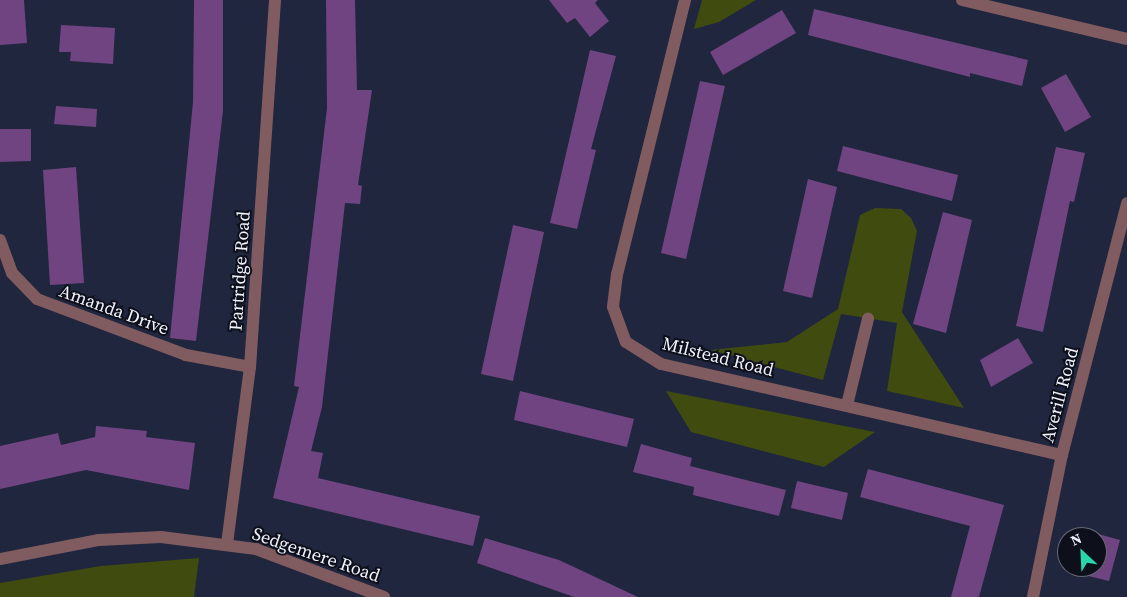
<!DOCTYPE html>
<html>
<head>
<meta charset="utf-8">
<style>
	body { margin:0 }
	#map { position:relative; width:1127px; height:597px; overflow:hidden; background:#1f263e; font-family:"Source Serif 4",serif }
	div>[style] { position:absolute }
	.green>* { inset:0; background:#404b0f }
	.building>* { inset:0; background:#6f4481 }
	.street>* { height:12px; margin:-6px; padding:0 6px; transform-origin:6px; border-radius:6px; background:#805c60 }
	span { translate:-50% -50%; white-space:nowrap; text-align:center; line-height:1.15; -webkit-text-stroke:4px #0d101b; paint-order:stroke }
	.street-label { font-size:18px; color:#f0f3fd }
	.north { position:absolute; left:1057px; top:527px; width:50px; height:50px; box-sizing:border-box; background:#0d101b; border:1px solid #686b75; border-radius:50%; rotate:335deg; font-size:14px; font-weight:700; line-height:20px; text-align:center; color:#f0f3fd }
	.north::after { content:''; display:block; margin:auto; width:18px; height:22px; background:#29d5ad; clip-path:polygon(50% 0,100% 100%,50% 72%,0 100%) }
</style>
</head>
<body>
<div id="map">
	<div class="green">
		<i style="clip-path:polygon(702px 0,756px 0,719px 22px,694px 29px)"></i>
		<i style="clip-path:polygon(875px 208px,901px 209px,911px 218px,917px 231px,902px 312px,964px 408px,887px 391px,897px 323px,841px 314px,823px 380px,711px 350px,787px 342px,838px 309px,860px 215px)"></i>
		<i style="clip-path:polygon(666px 391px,875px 432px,824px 467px,691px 432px)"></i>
		<i style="clip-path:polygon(199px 558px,194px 597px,0 597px,0 583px,101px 566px)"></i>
	</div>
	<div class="building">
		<i style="clip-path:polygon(0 0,24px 0,27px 43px,0 45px)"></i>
		<i style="clip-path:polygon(194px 0,223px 0,223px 111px,196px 341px,170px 338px,193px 102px)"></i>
		<i style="clip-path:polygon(326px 0,355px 0,357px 90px,372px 90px,358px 185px,362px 186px,360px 204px,345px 203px,322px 407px,311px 451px,323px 453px,318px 478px,480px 516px,473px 546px,273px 498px,299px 387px,294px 386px,327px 108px)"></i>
		<i style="clip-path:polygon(549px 0,598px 0,595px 3px,609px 21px,590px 37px,575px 18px,567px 23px)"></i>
		<i style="clip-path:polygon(814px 9px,1028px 60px,1022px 86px,970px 73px,970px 77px,808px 35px)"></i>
		<i style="clip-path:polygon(782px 10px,796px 33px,723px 75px,710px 52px)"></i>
		<i style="clip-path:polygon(61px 25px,115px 28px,113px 64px,70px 61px,71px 52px,59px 52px)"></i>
		<i style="clip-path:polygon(590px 50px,616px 56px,591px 149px,596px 150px,577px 229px,550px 223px)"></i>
		<i style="clip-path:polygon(1066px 74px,1091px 117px,1065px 132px,1041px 88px)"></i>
		<i style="clip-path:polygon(700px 81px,725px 86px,686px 259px,661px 253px)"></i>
		<i style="clip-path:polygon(56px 106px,97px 109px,96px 127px,54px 124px)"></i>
		<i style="clip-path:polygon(0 129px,31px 129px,31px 161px,0 162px)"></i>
		<i style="clip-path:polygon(843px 146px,958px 175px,952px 201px,837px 171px)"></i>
		<i style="clip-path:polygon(1056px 147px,1085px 153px,1074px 202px,1070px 201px,1043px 332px,1016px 326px)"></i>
		<i style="clip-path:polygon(76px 167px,84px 283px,50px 285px,43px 170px)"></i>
		<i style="clip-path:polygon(808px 179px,837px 187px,812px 298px,783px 291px)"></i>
		<i style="clip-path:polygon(943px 212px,972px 220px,946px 333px,913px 324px)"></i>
		<i style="clip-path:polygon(513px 225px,544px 232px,513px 381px,481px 374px)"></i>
		<i style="clip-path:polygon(1018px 338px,1033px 363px,991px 387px,980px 360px)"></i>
		<i style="clip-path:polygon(520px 391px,634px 419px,627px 447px,514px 420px)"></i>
		<i style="clip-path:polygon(96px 426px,147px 431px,146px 437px,195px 443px,189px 490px,86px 470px,0 489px,0 446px,58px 433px,61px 445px,95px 437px)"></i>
		<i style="clip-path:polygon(641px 444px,692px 458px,690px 466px,786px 490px,779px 516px,693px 495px,694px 487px,633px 472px)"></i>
		<i style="clip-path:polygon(868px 469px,1004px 505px,979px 597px,951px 597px,970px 526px,860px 497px)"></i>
		<i style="clip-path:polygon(797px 481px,848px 493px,842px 520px,791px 508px)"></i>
		<i style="clip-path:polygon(1091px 532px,1120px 540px,1109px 581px,1080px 574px,1082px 567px,1097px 567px,1097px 537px,1090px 537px)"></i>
		<i style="clip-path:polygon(485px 538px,559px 560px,638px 597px,574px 597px,477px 563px)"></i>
	</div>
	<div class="street">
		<i style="left:685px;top:0;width:282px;rotate:103.9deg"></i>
		<i style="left:617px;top:274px;width:33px;rotate:97deg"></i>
		<i style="left:613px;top:307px;width:37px;rotate:70deg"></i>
		<i style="left:626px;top:342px;width:41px;rotate:32.2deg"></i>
		<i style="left:661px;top:364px;width:411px;rotate:12.8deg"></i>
		<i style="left:962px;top:0;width:170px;rotate:13.3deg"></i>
		<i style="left:0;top:240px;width:35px;rotate:70deg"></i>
		<i style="left:12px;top:273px;width:36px;rotate:46deg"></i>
		<i style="left:37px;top:299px;width:159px;rotate:20.6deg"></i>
		<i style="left:186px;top:355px;width:65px;rotate:10.6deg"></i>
		<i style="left:847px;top:405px;width:89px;rotate:-76.3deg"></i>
		<i style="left:227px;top:544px;width:178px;rotate:-82.6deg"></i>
		<i style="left:250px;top:367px;width:368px;rotate:-86.1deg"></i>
		<i style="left:0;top:559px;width:101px;rotate:-10.9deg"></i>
		<i style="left:99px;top:540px;width:62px;rotate:-2.8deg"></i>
		<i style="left:161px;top:537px;width:96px;rotate:7.2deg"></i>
		<i style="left:256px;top:549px;width:137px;rotate:20.6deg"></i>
		<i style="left:1033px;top:597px;width:145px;rotate:-78.5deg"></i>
		<i style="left:1062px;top:455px;width:260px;rotate:-75.5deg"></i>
	</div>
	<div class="street-label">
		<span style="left:240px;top:271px;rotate:-86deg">Partridge Road</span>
		<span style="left:114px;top:310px;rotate:20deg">Amanda Drive</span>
		<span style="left:718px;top:357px;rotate:14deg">Milstead Road</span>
		<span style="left:1060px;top:395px;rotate:-75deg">Averill Road</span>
		<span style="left:316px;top:555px;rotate:19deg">Sedgemere Road</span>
	</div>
	<div class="north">N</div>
</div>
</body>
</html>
